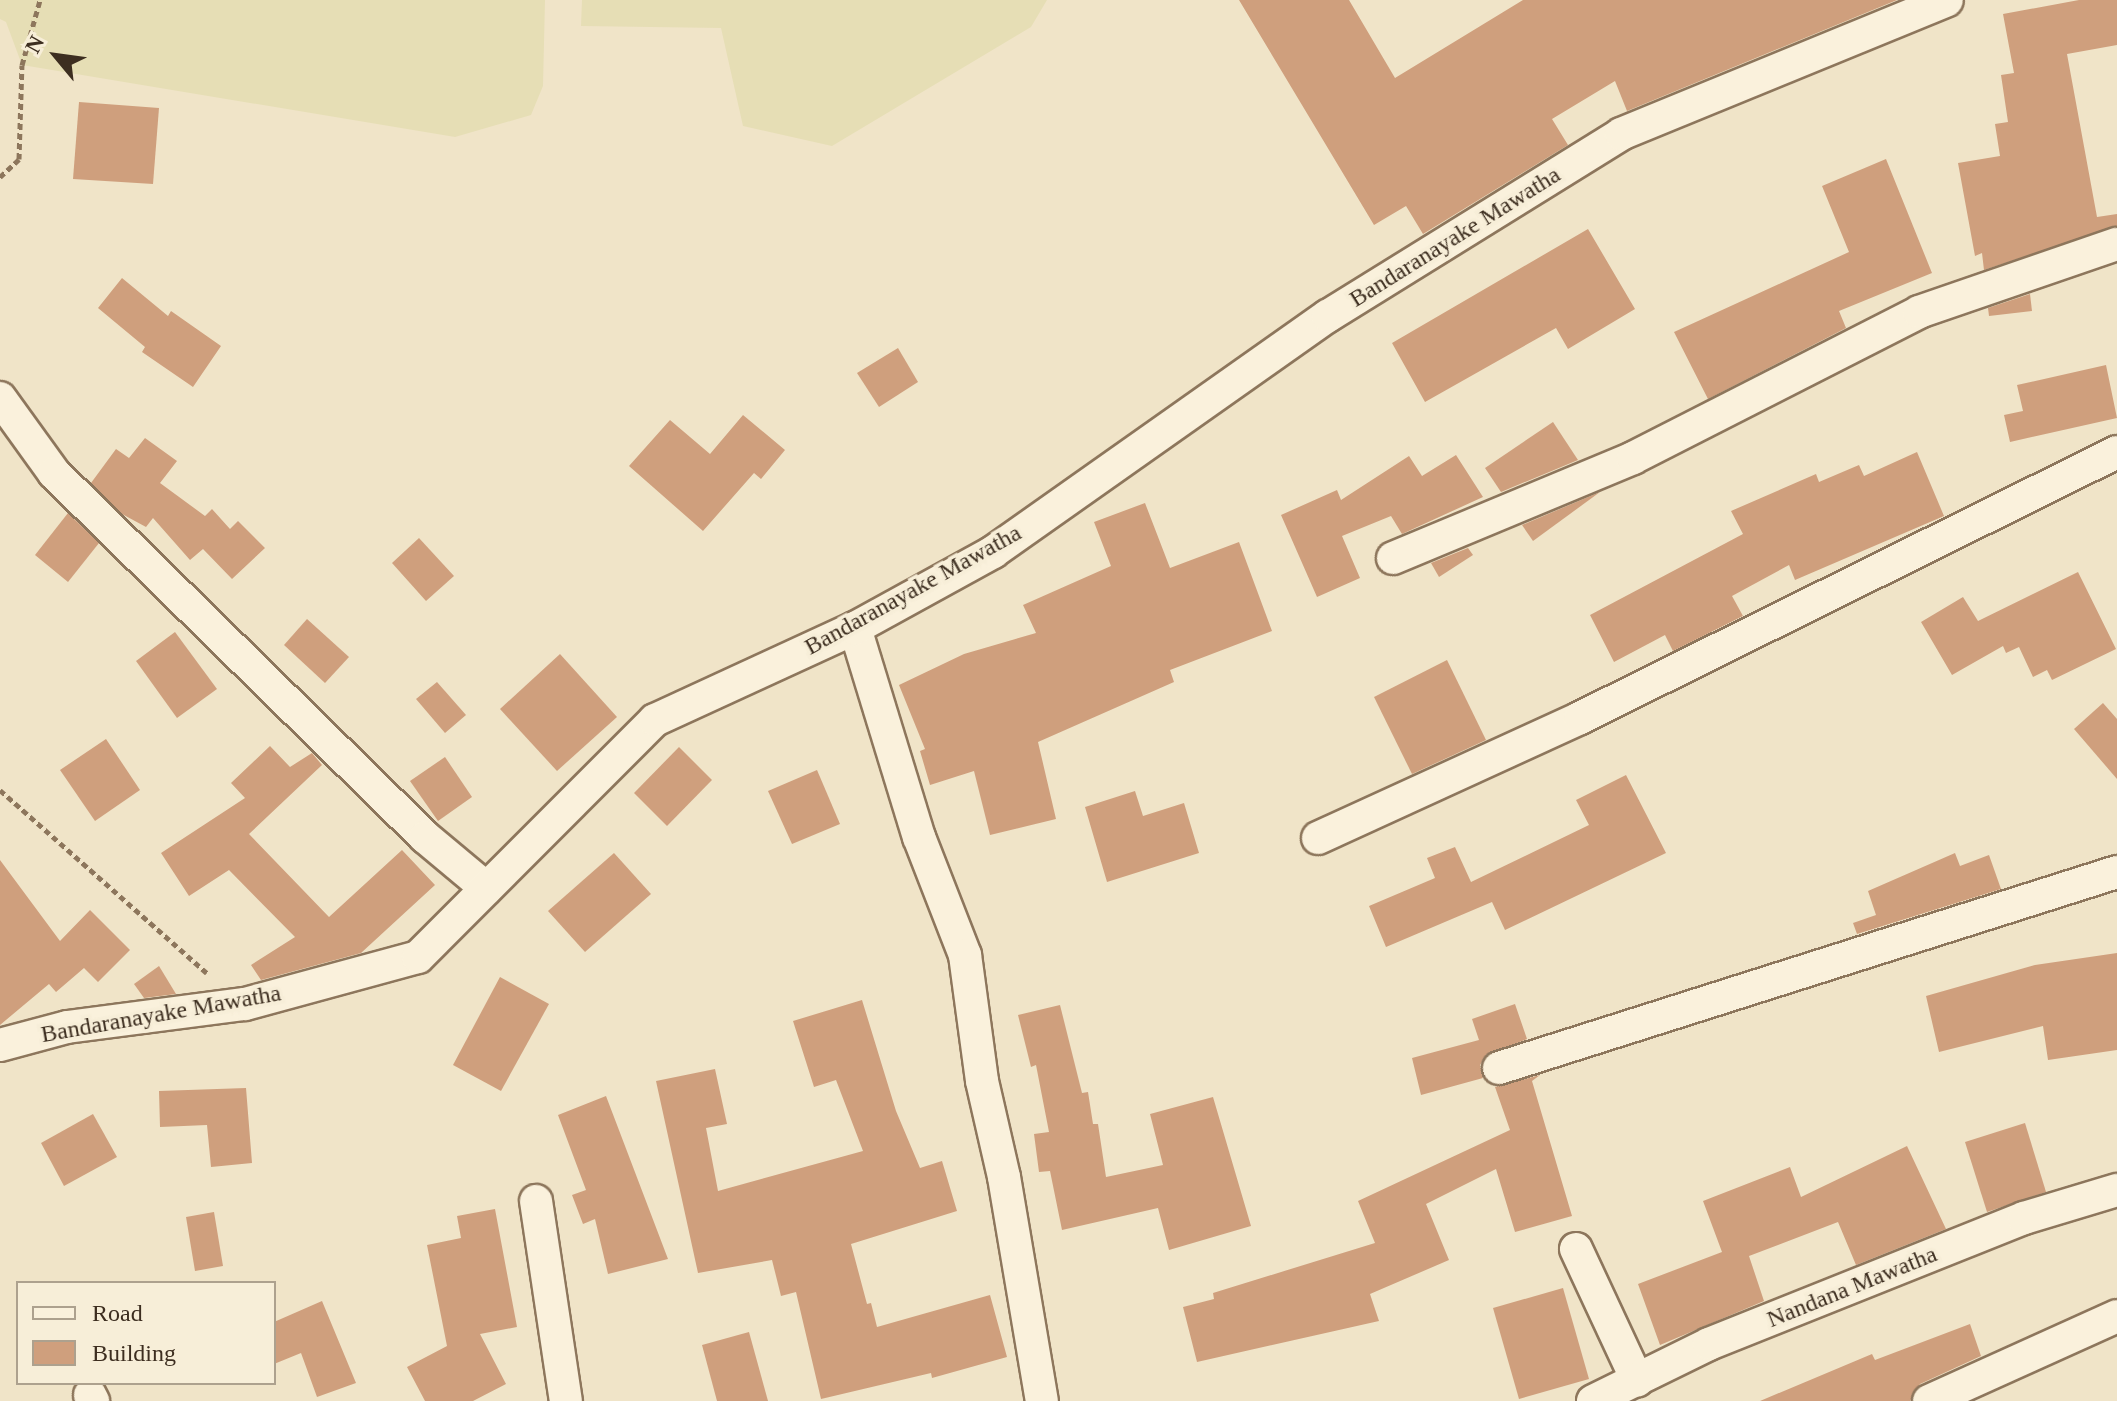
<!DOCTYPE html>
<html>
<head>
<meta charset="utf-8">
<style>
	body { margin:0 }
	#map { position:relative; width:2117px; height:1401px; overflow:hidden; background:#f0e4c8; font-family:"Times New Roman",serif }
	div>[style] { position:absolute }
	.farmland>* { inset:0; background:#e6deb5 }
	.building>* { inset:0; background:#cf9f7d }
	.path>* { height:5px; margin-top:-2.5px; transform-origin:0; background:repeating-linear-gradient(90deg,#8d765c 0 6px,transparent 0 10px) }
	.roads { filter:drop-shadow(2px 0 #8d765c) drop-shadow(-2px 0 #8d765c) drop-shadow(0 2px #8d765c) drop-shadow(0 -2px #8d765c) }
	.street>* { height:32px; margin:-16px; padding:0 16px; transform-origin:16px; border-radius:16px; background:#faf1dc }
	span { translate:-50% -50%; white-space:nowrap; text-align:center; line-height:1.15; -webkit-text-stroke:7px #f7eed8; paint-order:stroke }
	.street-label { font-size:24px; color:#3d2e20 }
	.legend { position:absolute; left:16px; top:1281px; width:260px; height:104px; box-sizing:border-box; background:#f7eed8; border:2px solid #ada18e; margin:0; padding:10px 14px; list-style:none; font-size:24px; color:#3d2e20 }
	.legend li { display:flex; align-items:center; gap:16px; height:40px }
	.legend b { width:40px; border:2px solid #ada18e }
	.north { position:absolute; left:16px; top:16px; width:80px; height:80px; -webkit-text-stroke:6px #f7eed8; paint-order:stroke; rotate:299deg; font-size:22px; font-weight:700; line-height:32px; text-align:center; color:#3d2e20 }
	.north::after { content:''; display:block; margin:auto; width:28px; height:36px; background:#3d2e20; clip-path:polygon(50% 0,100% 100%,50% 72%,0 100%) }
</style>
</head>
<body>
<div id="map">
	<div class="farmland">
		<i style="clip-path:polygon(0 0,545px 0,543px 86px,531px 115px,455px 137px,22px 65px,6px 22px,0 19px)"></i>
		<i style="clip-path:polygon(582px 0,1047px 0,1031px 27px,832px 146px,743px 126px,721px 28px,581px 26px)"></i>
	</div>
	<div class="building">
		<i style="clip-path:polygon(1239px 0,1349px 0,1395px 78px,1523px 0,1897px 0,1627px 111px,1615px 81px,1552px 119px,1568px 145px,1423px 234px,1406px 206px,1374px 225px)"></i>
		<i style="clip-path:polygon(2079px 0,2117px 0,2117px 45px,2067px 54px,2097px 217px,2117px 214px,2117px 226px,1984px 270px,1982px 253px,1975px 256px,1958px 163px,2000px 156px,1995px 124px,2008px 122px,2001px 75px,2014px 73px,2003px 14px)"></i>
		<i style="clip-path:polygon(79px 102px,159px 108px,153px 184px,73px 179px)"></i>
		<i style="clip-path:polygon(1886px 159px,1932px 273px,1839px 311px,1846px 328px,1708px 399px,1674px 332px,1849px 252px,1822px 186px)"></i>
		<i style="clip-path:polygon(1588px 229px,1635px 309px,1568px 349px,1556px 328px,1425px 402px,1392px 343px)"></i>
		<i style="clip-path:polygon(122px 278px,168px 316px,171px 311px,221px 346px,193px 387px,142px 352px,145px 347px,98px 308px)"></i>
		<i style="clip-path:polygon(2030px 294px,2032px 311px,1989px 316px,1988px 308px)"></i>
		<i style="clip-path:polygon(898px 348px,918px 382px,879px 407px,857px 373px)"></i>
		<i style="clip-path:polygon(2106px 365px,2117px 418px,2010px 442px,2004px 415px,2023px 411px,2017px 385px)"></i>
		<i style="clip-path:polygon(743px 415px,785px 450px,761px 479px,754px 473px,703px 531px,629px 466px,670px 420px,710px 454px)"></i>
		<i style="clip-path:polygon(1553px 422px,1578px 460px,1501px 492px,1485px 468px)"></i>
		<i style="clip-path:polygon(145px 438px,177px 461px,160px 483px,205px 516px,212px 509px,230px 529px,238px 521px,265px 548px,232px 579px,203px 549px,190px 560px,153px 518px,146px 527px,122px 514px,91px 483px,116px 449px,129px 458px)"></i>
		<i style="clip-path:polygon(1917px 452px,1944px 516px,1795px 580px,1789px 565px,1732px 596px,1743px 616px,1673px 651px,1665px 635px,1614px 662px,1590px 615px,1743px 534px,1731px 511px,1816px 474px,1819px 482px,1859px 465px,1864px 476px)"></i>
		<i style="clip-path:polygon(1456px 455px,1483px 497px,1402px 534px,1391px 516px,1342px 536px,1360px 578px,1317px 597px,1281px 515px,1337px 490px,1341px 500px,1409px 456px,1422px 476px)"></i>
		<i style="clip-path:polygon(1600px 492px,1533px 541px,1522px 525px)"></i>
		<i style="clip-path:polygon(1145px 503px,1170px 568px,1239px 542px,1272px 631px,1170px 670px,1174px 682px,1038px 742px,1056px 819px,990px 835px,974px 771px,930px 785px,920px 751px,925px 749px,899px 685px,964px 654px,1036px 633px,1023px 605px,1111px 566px,1094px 522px)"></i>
		<i style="clip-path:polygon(68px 513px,99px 543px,68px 582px,35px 555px)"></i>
		<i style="clip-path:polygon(419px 538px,454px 576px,426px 601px,392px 563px)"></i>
		<i style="clip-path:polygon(1468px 548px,1473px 555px,1439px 577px,1431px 563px)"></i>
		<i style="clip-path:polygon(2078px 572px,2116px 649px,2052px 680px,2047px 670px,2033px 677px,2019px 647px,2006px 653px,2003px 646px,1952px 675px,1921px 622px,1963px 597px,1978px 621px)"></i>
		<i style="clip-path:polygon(307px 619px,349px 657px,325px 683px,284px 645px)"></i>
		<i style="clip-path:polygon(175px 632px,217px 689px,177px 718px,136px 661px)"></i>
		<i style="clip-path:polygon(560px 654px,617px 717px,557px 771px,500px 709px)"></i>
		<i style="clip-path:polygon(1447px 660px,1486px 740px,1412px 774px,1374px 697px)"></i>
		<i style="clip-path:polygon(437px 682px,466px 715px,445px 733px,416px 699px)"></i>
		<i style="clip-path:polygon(2103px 703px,2117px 719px,2117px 779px,2074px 729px)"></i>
		<i style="clip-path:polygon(106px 739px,140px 790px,95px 821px,60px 770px)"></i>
		<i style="clip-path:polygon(270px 746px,290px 767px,312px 753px,322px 765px,249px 834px,329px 917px,402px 850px,435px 885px,361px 953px,261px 980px,251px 965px,295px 937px,229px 870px,189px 896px,161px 853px,245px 798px,231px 783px)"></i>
		<i style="clip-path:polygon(679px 747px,712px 780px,667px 826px,634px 793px)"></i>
		<i style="clip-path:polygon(445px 757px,472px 797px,438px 821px,410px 781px)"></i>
		<i style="clip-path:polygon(817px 770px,840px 824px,792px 844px,768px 791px)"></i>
		<i style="clip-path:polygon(1626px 775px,1666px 853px,1505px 930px,1492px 902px,1386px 947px,1369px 906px,1435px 878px,1427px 858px,1455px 847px,1471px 882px,1589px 825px,1576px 800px)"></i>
		<i style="clip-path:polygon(1135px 791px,1143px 816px,1184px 803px,1199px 853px,1107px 882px,1085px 807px)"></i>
		<i style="clip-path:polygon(614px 853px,651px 894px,585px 952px,548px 911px)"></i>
		<i style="clip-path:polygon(1955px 853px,1960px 866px,1989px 855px,2001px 889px,1857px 934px,1853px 923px,1876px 915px,1868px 891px)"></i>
		<i style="clip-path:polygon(0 860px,60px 941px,90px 910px,130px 950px,98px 982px,84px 968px,56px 992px,49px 984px,0 1025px)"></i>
		<i style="clip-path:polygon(2117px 953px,2117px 1050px,2048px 1060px,2043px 1026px,1939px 1052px,1926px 996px,2035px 965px)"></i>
		<i style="clip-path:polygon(159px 966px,176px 994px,144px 998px,134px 984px)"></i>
		<i style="clip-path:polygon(500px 977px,549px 1004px,501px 1091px,453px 1065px)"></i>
		<i style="clip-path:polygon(862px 1000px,896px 1111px,920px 1168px,942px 1161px,957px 1211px,851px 1244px,867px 1304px,871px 1303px,877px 1327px,990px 1295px,1007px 1357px,932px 1378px,931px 1373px,821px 1399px,796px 1292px,781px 1296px,772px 1260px,698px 1273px,656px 1081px,715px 1069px,727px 1124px,706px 1128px,718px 1191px,863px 1151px,836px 1080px,814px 1087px,793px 1021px)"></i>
		<i style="clip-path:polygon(1515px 1004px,1527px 1039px,1486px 1055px,1480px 1065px,1483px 1078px,1421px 1095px,1412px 1058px,1479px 1040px,1472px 1019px)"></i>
		<i style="clip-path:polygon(1060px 1005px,1082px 1093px,1088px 1092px,1093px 1124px,1098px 1124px,1106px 1177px,1163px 1165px,1150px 1114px,1213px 1097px,1251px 1226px,1169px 1250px,1158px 1208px,1062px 1230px,1050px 1171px,1039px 1172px,1034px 1134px,1049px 1132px,1036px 1065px,1031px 1067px,1018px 1015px)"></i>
		<i style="clip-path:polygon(1540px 1075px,1532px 1081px,1572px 1216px,1515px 1232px,1496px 1169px,1426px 1204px,1449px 1260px,1370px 1294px,1379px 1321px,1197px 1362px,1183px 1307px,1214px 1299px,1213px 1293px,1375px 1243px,1358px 1201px,1510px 1130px,1495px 1087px)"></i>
		<i style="clip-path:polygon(246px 1088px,252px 1163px,211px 1167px,207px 1125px,160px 1127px,159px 1091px)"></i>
		<i style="clip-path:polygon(606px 1096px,668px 1259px,608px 1274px,595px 1219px,583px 1224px,572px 1195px,586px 1190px,558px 1115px)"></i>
		<i style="clip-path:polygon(93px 1114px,117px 1157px,64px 1186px,41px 1143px)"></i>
		<i style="clip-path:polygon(2025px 1123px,2046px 1192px,1987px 1212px,1965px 1142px)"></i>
		<i style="clip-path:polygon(1907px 1146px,1946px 1229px,1856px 1265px,1838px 1222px,1749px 1256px,1764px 1301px,1660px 1345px,1638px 1284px,1722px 1252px,1703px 1201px,1790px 1167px,1801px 1197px)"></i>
		<i style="clip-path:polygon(495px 1209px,517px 1327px,480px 1334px,506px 1384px,473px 1401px,425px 1401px,407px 1367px,447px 1346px,427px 1245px,461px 1238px,457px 1216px)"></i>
		<i style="clip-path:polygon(214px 1212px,223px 1266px,195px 1271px,186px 1217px)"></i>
		<i style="clip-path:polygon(1563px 1288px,1589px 1379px,1519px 1399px,1493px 1308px)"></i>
		<i style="clip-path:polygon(322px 1301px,356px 1383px,317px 1397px,301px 1353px,274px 1364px,274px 1322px)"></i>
		<i style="clip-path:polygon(1970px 1324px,1981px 1356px,1920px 1384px,1910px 1401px,1760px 1401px,1872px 1354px,1875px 1360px)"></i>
		<i style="clip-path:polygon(749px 1332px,768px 1401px,717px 1401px,702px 1345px)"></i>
	</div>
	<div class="path">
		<i style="left:0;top:177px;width:26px;rotate:-43deg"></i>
		<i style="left:19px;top:159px;width:94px;rotate:-88.2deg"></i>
		<i style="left:22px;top:65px;width:67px;rotate:-74.5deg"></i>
		<i style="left:0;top:790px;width:276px;rotate:41.5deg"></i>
	</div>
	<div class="roads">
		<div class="street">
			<i style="left:0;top:398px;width:92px;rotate:54.2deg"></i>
			<i style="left:54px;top:473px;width:520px;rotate:44.45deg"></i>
			<i style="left:425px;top:837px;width:80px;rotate:39.9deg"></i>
			<i style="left:1393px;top:558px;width:260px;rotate:-22.6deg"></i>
			<i style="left:1633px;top:458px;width:321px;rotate:-27deg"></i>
			<i style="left:1919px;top:312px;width:209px;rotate:-19deg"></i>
			<i style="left:855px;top:628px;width:219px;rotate:73deg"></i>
			<i style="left:919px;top:837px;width:127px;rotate:68.7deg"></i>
			<i style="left:965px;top:955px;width:127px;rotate:82.3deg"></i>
			<i style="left:982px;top:1081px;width:98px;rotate:77.1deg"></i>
			<i style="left:1004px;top:1177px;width:227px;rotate:80.4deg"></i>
			<i style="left:1318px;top:838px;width:288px;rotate:-24.6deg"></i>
			<i style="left:1580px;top:718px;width:599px;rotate:-26.35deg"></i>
			<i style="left:0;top:1045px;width:69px;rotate:-15deg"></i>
			<i style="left:67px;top:1027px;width:179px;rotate:-7.4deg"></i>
			<i style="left:245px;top:1004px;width:179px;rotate:-15.2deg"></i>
			<i style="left:418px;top:957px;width:335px;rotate:-45deg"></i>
			<i style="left:655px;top:720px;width:220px;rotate:-24.7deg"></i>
			<i style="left:855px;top:628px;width:158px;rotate:-28.8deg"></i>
			<i style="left:993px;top:552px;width:410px;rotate:-35.2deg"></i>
			<i style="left:1328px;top:316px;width:345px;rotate:-31.8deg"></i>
			<i style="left:1621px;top:134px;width:352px;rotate:-22.3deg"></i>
			<i style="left:1499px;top:1068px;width:648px;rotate:-17.6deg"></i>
			<i style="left:536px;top:1201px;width:202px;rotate:81.5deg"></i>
			<i style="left:1576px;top:1249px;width:145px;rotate:65deg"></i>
			<i style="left:90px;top:1395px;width:7px;rotate:63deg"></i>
			<i style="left:1593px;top:1401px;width:129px;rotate:-26.2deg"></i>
			<i style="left:1709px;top:1344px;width:339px;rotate:-21.8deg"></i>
			<i style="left:2024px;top:1218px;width:97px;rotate:-16.8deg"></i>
			<i style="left:1929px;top:1401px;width:206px;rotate:-24.3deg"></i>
		</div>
	</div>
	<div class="street-label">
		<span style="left:1455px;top:237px;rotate:-32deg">Bandaranayake Mawatha</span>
		<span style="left:913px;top:590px;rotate:-29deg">Bandaranayake Mawatha</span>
		<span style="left:161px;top:1014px;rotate:-10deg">Bandaranayake Mawatha</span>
		<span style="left:1852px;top:1287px;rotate:-22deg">Nandana Mawatha</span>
	</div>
	<ul class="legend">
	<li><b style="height:10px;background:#faf1dc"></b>Road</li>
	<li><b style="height:22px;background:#cf9f7d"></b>Building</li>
	</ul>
	<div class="north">N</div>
</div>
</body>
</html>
